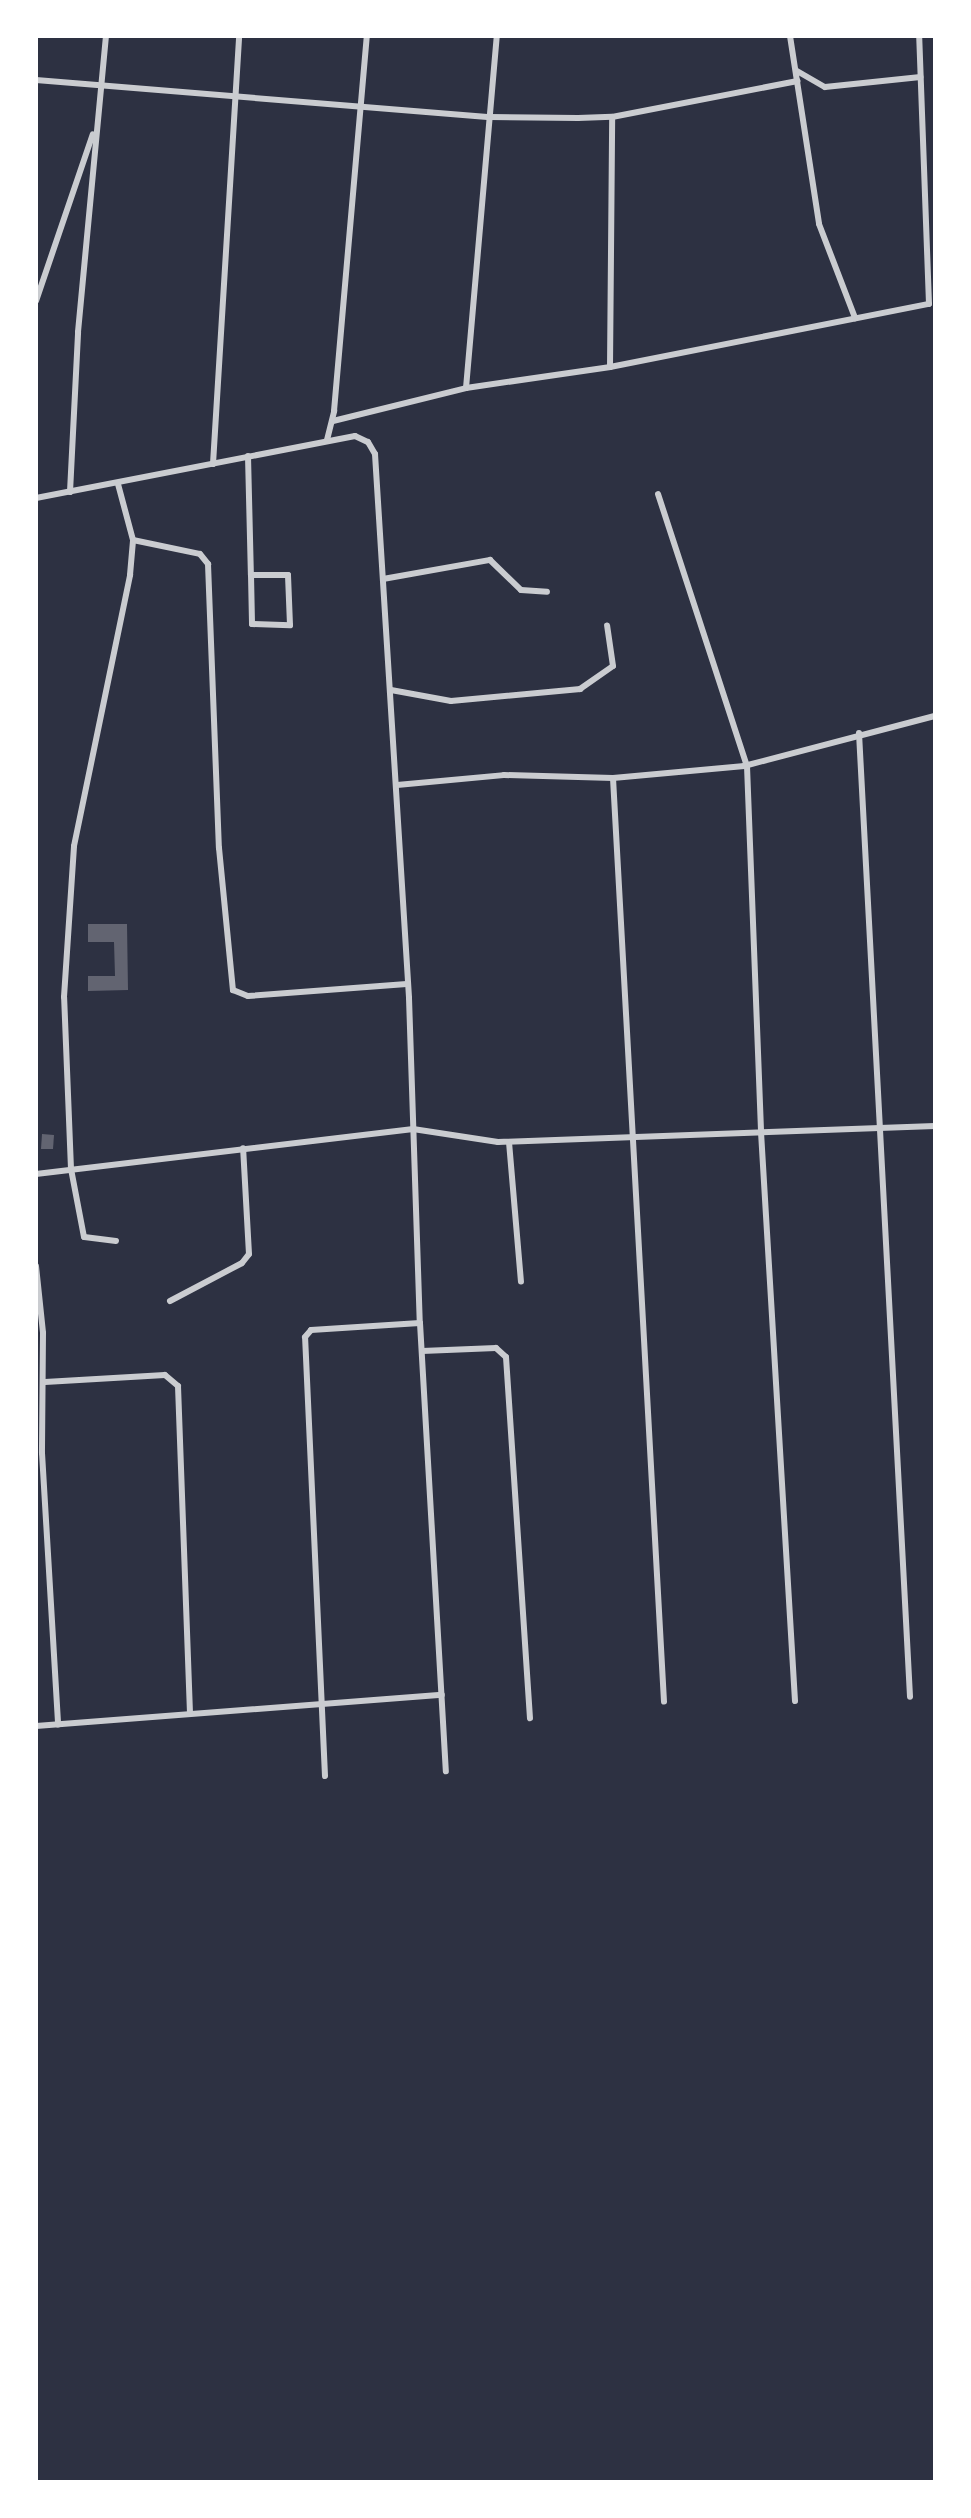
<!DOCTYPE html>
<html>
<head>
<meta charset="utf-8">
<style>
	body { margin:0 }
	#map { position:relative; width:971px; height:2518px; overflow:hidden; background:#2d3142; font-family:"Work Sans",sans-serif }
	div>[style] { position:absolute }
	.building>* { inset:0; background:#626471 }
	.minor>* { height:6px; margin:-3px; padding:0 3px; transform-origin:3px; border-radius:3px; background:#caccd0 }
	span { translate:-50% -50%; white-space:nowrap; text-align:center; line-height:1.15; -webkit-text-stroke:6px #fff; paint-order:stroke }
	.frame { position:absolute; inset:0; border:38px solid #fff; pointer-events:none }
</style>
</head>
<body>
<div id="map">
	<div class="building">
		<i style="clip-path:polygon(88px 924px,127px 924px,128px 990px,88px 991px,88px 976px,115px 976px,114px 942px,88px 942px)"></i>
		<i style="clip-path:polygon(42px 1134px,54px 1135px,53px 1149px,41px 1149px)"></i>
	</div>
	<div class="minor">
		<i style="left:790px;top:36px;width:190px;rotate:81.2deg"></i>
		<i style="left:819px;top:224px;width:101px;rotate:69deg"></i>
		<i style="left:797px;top:71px;width:32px;rotate:30deg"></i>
		<i style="left:825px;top:87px;width:96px;rotate:-6deg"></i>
		<i style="left:36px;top:80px;width:456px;rotate:4.7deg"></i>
		<i style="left:490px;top:117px;width:88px;rotate:0.7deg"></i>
		<i style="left:578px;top:118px;width:34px;rotate:-2deg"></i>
		<i style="left:612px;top:117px;width:189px;rotate:-11deg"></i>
		<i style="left:36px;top:301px;width:176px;rotate:-71.2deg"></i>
		<i style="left:610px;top:367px;width:325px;rotate:-11.2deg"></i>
		<i style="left:929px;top:304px;width:268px;rotate:-92.1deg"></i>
		<i style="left:466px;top:388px;width:146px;rotate:-8.3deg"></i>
		<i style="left:610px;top:367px;width:250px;rotate:-89.5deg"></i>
		<i style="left:333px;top:421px;width:137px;rotate:-13.9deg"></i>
		<i style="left:466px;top:388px;width:353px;rotate:-85deg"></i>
		<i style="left:327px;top:440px;width:30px;rotate:-76deg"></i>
		<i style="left:334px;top:411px;width:376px;rotate:-85deg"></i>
		<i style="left:248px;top:456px;width:119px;rotate:88.6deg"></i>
		<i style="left:251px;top:575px;width:49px;rotate:88.8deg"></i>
		<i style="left:252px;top:624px;width:38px;rotate:2deg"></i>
		<i style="left:290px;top:625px;width:50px;rotate:-92.3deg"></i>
		<i style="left:288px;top:575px;width:37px;rotate:180deg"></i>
		<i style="left:213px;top:464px;width:429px;rotate:-86.5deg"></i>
		<i style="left:70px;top:492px;width:160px;rotate:-87.1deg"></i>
		<i style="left:78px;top:332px;width:297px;rotate:-84.6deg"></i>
		<i style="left:658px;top:494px;width:286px;rotate:71.9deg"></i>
		<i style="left:747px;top:766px;width:366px;rotate:87.8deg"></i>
		<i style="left:761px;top:1132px;width:570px;rotate:86.58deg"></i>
		<i style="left:36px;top:498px;width:325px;rotate:-11deg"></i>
		<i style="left:355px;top:436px;width:14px;rotate:25deg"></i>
		<i style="left:368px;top:442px;width:14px;rotate:60deg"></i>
		<i style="left:375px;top:454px;width:545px;rotate:86.42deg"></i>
		<i style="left:409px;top:998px;width:325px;rotate:88.1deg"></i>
		<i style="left:420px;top:1323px;width:449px;rotate:86.7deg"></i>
		<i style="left:133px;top:540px;width:68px;rotate:11.8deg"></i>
		<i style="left:200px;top:554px;width:13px;rotate:51deg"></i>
		<i style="left:208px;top:564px;width:284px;rotate:87.8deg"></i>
		<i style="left:219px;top:848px;width:143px;rotate:84.4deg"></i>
		<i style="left:233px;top:990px;width:16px;rotate:22deg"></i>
		<i style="left:248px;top:996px;width:159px;rotate:-4.3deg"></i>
		<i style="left:383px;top:579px;width:109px;rotate:-10.1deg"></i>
		<i style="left:490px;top:560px;width:43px;rotate:44.1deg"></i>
		<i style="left:521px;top:590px;width:26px;rotate:4deg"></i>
		<i style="left:391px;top:690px;width:61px;rotate:10.4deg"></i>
		<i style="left:451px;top:701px;width:130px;rotate:-5.3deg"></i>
		<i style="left:580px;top:689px;width:40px;rotate:-34.9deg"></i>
		<i style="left:613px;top:666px;width:41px;rotate:-98.3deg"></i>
		<i style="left:859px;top:733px;width:965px;rotate:86.97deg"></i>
		<i style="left:613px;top:778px;width:925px;rotate:86.84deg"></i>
		<i style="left:397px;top:785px;width:107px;rotate:-5.3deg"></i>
		<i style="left:504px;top:775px;width:109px;rotate:1.6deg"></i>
		<i style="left:613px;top:778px;width:132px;rotate:-5.2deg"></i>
		<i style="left:744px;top:766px;width:197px;rotate:-14.7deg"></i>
		<i style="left:509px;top:1142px;width:140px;rotate:85.1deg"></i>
		<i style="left:36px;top:1174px;width:380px;rotate:-6.8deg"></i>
		<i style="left:413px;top:1129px;width:86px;rotate:8.7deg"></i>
		<i style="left:498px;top:1142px;width:437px;rotate:-2.1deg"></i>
		<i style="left:116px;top:1241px;width:32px;rotate:-173deg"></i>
		<i style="left:84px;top:1237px;width:69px;rotate:-100.8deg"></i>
		<i style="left:71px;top:1169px;width:172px;rotate:-92.3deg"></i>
		<i style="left:64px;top:997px;width:151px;rotate:-86.2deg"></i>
		<i style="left:74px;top:846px;width:277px;rotate:-78.3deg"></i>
		<i style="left:130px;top:575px;width:35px;rotate:-85deg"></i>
		<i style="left:133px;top:540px;width:58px;rotate:-105deg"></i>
		<i style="left:36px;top:1266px;width:67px;rotate:84deg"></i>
		<i style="left:43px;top:1333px;width:120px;rotate:90.5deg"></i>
		<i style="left:42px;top:1453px;width:272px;rotate:86.6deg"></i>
		<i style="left:170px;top:1301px;width:81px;rotate:-27.8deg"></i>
		<i style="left:242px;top:1263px;width:11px;rotate:-52deg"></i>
		<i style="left:249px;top:1254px;width:106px;rotate:-93.2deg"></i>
		<i style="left:422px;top:1351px;width:74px;rotate:-2.3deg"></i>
		<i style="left:496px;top:1348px;width:13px;rotate:42deg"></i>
		<i style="left:506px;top:1357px;width:362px;rotate:86.2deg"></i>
		<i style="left:45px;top:1382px;width:120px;rotate:-3.3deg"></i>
		<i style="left:165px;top:1375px;width:17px;rotate:40deg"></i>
		<i style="left:178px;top:1386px;width:327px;rotate:87.9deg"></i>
		<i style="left:36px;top:1726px;width:407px;rotate:-4.4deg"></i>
		<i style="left:325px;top:1776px;width:439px;rotate:-92.6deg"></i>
		<i style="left:305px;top:1337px;width:9px;rotate:-49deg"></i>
		<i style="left:311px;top:1330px;width:109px;rotate:-3.7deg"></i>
	</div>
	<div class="frame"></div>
</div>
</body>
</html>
